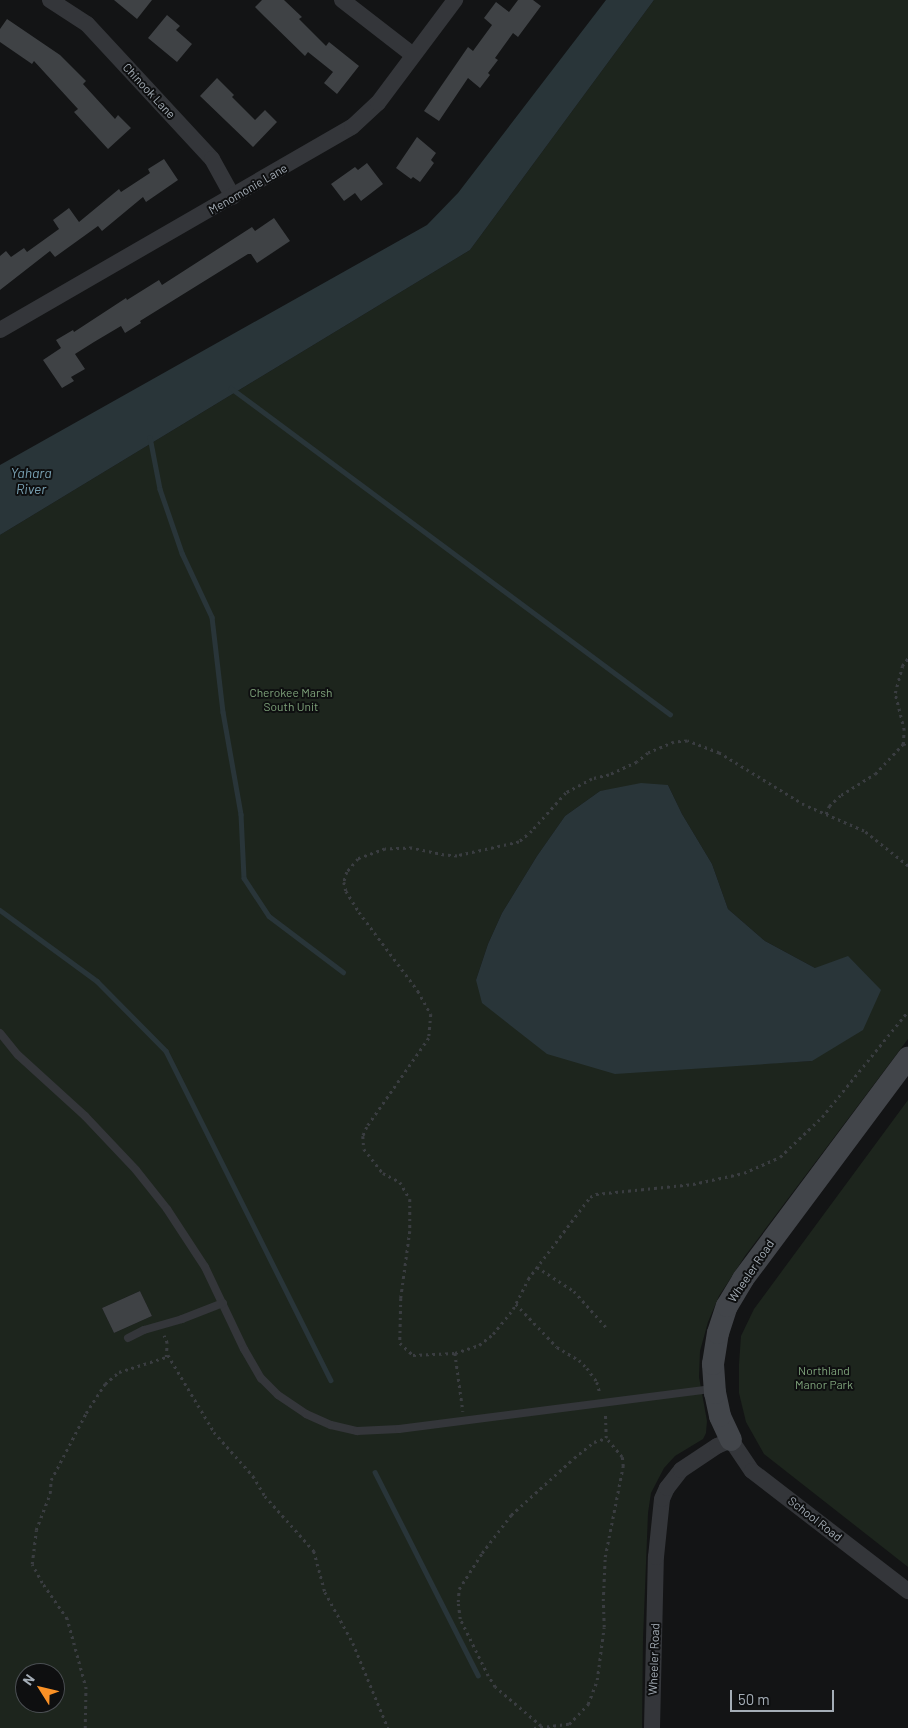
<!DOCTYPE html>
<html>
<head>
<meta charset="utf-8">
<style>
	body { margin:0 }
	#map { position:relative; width:908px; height:1728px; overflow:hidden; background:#131415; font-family:Barlow,sans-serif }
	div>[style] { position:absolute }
	.green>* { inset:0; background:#1d251d }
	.water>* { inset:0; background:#293539 }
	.stream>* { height:4.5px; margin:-2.25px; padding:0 2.25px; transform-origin:2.25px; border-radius:2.25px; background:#293539 }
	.building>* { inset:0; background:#3f4245 }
	.path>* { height:2.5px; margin-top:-1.25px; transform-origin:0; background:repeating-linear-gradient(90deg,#3a3d41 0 2.5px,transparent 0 6.5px) }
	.lane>* { height:8px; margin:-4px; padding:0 4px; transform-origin:4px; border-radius:4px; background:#34363a }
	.street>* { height:16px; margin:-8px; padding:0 8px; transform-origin:8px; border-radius:8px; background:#34363a }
	.secondary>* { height:22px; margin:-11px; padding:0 11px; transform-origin:11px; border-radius:11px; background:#42454a }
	span { translate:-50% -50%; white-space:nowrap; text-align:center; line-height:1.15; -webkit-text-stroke:4px #0e0f10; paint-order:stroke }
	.street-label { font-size:12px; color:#a4adb6 }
	.park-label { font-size:12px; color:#7ea27a }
	.water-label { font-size:14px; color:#79a1b3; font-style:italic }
	.north { position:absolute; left:15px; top:1663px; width:50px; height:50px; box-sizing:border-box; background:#0e0f10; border:1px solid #4a4e52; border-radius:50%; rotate:306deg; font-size:14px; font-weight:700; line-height:20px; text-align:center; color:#a4adb6 }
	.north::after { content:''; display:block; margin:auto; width:18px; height:22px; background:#fa9126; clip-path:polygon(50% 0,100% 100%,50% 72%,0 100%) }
	.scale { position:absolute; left:730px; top:1690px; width:104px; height:22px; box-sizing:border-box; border:2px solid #a4adb6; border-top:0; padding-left:6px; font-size:15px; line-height:18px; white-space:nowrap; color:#a4adb6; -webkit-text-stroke:4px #0e0f10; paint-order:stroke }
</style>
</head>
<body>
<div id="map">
	<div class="green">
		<i style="clip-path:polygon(evenodd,654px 0,908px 0,908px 1039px,745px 1256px,719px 1296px,708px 1322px,700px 1351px,699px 1377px,707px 1421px,706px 1433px,703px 1439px,675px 1456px,664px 1468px,651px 1493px,648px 1513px,643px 1639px,642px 1728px,0 1728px,0 535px,470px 250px,654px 0,668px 785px,682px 814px,712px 864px,728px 909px,765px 941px,815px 968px,812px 1061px,721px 1066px,476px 980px,488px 944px,502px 913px,537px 856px,565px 816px,600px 791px,668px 785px,654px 0,140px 1291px,152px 1316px,114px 1333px,102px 1308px,140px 1291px,654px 0,25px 1673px,55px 1673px,55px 1703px,25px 1703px,25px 1673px)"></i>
		<i style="clip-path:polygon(908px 1100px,908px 1567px,764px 1454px,746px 1422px,739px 1393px,739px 1364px,741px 1336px,754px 1309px)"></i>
	</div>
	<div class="water">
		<i style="clip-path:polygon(606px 0,654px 0,470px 250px,0 535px,0 465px,427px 225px,458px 193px)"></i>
		<i style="clip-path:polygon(641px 783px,668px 785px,682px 814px,712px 864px,728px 909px,765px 941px,815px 968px,848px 956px,881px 990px,863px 1030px,812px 1061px,615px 1074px,547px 1054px,482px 1003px,476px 980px,488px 944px,502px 913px,537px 856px,565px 816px,600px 791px)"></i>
	</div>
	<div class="stream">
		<i style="left:231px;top:388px;width:547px;rotate:36.6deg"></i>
		<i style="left:150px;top:437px;width:53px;rotate:79.1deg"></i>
		<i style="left:160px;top:489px;width:68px;rotate:71deg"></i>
		<i style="left:182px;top:553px;width:71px;rotate:64.9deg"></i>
		<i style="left:212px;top:617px;width:96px;rotate:83.4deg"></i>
		<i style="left:223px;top:712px;width:104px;rotate:80deg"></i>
		<i style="left:241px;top:814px;width:64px;rotate:87.3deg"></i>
		<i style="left:244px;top:878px;width:45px;rotate:56.7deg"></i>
		<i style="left:269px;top:916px;width:93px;rotate:37.1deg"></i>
		<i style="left:0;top:910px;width:120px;rotate:36.2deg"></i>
		<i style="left:97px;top:981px;width:98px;rotate:45.4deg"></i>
		<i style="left:166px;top:1051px;width:368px;rotate:63.4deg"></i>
		<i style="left:375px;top:1472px;width:228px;rotate:63.1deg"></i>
	</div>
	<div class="building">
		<i style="clip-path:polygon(114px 0,152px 0,137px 19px)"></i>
		<i style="clip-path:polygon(262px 0,284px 0,302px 17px,299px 19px,326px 46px,329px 42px,359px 66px,337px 94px,324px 83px,333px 72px,308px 52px,305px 56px,265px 17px,255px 7px)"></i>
		<i style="clip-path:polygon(518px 0,533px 0,541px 6px,518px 37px,513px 33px,495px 58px,498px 60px,488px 73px,490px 75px,480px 88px,468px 78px,439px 121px,424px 111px,468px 47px,473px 51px,492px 25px,484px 18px,496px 2px,509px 12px)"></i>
		<i style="clip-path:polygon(167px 15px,180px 26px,176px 30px,192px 44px,177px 62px,148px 38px)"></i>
		<i style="clip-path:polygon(7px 19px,60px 55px,86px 81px,83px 84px,115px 119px,118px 115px,131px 128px,108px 149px,74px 112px,78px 109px,34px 61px,32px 64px,0 42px,0 29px)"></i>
		<i style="clip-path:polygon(217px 78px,234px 95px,232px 97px,255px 120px,265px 110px,277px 122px,253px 147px,200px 96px)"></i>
		<i style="clip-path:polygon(417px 137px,436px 153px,431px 160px,434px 163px,420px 182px,413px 177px,411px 179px,396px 168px)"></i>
		<i style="clip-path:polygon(164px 159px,178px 180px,146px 202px,143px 197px,102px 231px,98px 226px,55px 257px,50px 251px,0 290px,0 256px,6px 251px,11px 257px,24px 248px,27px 252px,59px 229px,53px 220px,69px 208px,79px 222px,119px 189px,121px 192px,150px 173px,148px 169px)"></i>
		<i style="clip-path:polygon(367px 163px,383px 184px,361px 201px,355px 193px,344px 201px,331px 184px,355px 167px,358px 170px)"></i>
		<i style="clip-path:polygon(274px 218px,290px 241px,257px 263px,251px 254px,248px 254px,140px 321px,141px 323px,125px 333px,121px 326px,94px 342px,75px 354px,85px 369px,71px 377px,74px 381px,62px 388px,43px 360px,61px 348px,56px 340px,73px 330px,74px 332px,126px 298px,127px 300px,159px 280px,162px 285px,252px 227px,255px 231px)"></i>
		<i style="clip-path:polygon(140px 1291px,152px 1316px,114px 1333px,102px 1308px)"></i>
	</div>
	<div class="path">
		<i style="left:903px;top:744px;width:14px;rotate:-86deg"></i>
		<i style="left:904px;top:730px;width:38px;rotate:-104deg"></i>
		<i style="left:895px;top:693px;width:28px;rotate:-75deg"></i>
		<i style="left:902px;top:666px;width:10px;rotate:-53deg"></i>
		<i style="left:826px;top:814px;width:9px;rotate:-69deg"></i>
		<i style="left:829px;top:806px;width:16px;rotate:-43deg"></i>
		<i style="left:841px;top:795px;width:40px;rotate:-32deg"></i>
		<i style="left:875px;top:774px;width:41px;rotate:-47deg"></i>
		<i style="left:903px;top:744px;width:5px;rotate:-11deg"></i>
		<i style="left:908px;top:866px;width:56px;rotate:-141.5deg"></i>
		<i style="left:864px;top:831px;width:65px;rotate:-156.6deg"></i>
		<i style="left:804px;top:805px;width:100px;rotate:-148.5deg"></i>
		<i style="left:719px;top:753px;width:34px;rotate:-159deg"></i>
		<i style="left:687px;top:741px;width:13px;rotate:176deg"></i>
		<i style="left:674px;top:742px;width:28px;rotate:157deg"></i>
		<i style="left:648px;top:753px;width:14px;rotate:141deg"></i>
		<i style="left:637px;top:762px;width:31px;rotate:155deg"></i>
		<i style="left:609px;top:775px;width:17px;rotate:167deg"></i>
		<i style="left:592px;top:779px;width:30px;rotate:152deg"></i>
		<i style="left:566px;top:793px;width:51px;rotate:131.8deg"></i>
		<i style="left:532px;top:831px;width:17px;rotate:140deg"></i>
		<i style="left:519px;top:842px;width:64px;rotate:167.3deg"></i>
		<i style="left:457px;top:856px;width:13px;rotate:-176deg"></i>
		<i style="left:444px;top:855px;width:33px;rotate:-168deg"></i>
		<i style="left:412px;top:848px;width:27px;rotate:178deg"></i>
		<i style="left:385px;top:849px;width:29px;rotate:160deg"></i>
		<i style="left:358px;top:859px;width:17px;rotate:130deg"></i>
		<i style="left:347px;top:872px;width:10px;rotate:107deg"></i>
		<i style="left:344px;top:882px;width:9px;rotate:77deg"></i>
		<i style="left:346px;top:891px;width:25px;rotate:58deg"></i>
		<i style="left:359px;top:912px;width:99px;rotate:53.2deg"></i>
		<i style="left:418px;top:991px;width:26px;rotate:61deg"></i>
		<i style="left:431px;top:1014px;width:24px;rotate:95deg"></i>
		<i style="left:429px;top:1038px;width:108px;rotate:124.9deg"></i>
		<i style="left:367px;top:1127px;width:10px;rotate:114deg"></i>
		<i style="left:363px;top:1136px;width:13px;rotate:86deg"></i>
		<i style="left:364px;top:1149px;width:31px;rotate:52deg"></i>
		<i style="left:383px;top:1173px;width:19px;rotate:28deg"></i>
		<i style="left:400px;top:1182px;width:20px;rotate:60deg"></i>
		<i style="left:410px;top:1199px;width:32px;rotate:90deg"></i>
		<i style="left:410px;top:1231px;width:68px;rotate:97.7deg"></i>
		<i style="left:401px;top:1298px;width:45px;rotate:91.3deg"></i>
		<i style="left:400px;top:1343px;width:18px;rotate:43deg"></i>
		<i style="left:413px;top:1355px;width:42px;rotate:-2.7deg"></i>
		<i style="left:455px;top:1353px;width:25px;rotate:-18deg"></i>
		<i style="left:479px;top:1345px;width:18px;rotate:-38deg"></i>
		<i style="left:493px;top:1334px;width:32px;rotate:-51deg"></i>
		<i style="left:513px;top:1309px;width:34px;rotate:-63deg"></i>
		<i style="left:528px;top:1279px;width:103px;rotate:-52.9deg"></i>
		<i style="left:590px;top:1197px;width:7px;rotate:-27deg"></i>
		<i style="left:596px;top:1194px;width:98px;rotate:-5.9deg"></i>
		<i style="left:693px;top:1184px;width:52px;rotate:-12.2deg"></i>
		<i style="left:744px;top:1173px;width:39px;rotate:-24deg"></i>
		<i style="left:780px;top:1157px;width:58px;rotate:-43.6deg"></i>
		<i style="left:822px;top:1117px;width:136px;rotate:-50.9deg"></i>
		<i style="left:537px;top:1267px;width:44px;rotate:33deg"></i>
		<i style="left:574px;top:1291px;width:48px;rotate:48.4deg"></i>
		<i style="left:516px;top:1304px;width:59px;rotate:46.4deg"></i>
		<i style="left:557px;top:1347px;width:26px;rotate:31deg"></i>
		<i style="left:579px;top:1360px;width:11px;rotate:45deg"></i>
		<i style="left:587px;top:1368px;width:17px;rotate:54deg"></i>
		<i style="left:597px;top:1382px;width:11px;rotate:75deg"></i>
		<i style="left:455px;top:1353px;width:59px;rotate:82.1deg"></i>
		<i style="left:168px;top:1355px;width:90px;rotate:59.1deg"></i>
		<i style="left:214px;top:1432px;width:59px;rotate:48.4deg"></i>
		<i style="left:253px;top:1476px;width:23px;rotate:59deg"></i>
		<i style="left:265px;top:1496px;width:74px;rotate:48.3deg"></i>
		<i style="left:314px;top:1551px;width:42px;rotate:75deg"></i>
		<i style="left:325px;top:1592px;width:58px;rotate:61.2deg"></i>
		<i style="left:353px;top:1643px;width:92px;rotate:67.6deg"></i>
		<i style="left:541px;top:1726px;width:60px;rotate:-139.7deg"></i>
		<i style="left:495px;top:1687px;width:13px;rotate:-122deg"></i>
		<i style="left:488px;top:1676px;width:64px;rotate:-116.2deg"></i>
		<i style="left:460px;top:1619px;width:17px;rotate:-97deg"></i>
		<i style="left:458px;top:1602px;width:13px;rotate:-86deg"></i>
		<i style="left:459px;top:1589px;width:43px;rotate:-57.4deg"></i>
		<i style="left:482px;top:1553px;width:48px;rotate:-52.7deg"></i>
		<i style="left:511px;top:1515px;width:85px;rotate:-42.1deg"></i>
		<i style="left:574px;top:1458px;width:26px;rotate:-39deg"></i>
		<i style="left:594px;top:1442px;width:13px;rotate:-18deg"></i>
		<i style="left:85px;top:1728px;width:39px;rotate:-89deg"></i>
		<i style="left:86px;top:1689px;width:73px;rotate:-105.2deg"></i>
		<i style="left:67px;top:1619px;width:44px;rotate:-124.8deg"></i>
		<i style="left:42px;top:1583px;width:21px;rotate:-118deg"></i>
		<i style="left:32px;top:1564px;width:34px;rotate:-83deg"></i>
		<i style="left:36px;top:1530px;width:40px;rotate:-69deg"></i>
		<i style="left:50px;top:1493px;width:13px;rotate:-86deg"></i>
		<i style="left:51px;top:1480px;width:76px;rotate:-62.4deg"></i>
		<i style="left:86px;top:1413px;width:35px;rotate:-57deg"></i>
		<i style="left:105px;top:1384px;width:18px;rotate:-41deg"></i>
		<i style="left:119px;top:1372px;width:49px;rotate:-17.7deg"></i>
		<i style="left:166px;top:1357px;width:14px;rotate:-86deg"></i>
		<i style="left:167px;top:1343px;width:8px;rotate:-113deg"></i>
		<i style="left:534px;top:1728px;width:35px;rotate:-7deg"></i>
		<i style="left:569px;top:1724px;width:28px;rotate:-46deg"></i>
		<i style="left:588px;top:1704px;width:26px;rotate:-69deg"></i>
		<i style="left:597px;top:1680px;width:53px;rotate:-82.5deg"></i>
		<i style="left:604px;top:1627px;width:26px;rotate:-92deg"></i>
		<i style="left:603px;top:1601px;width:44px;rotate:-87.4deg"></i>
		<i style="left:605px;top:1557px;width:93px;rotate:-78.8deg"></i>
		<i style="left:623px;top:1466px;width:9px;rotate:-96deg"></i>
		<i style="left:622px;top:1457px;width:25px;rotate:-130deg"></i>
		<i style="left:606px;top:1438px;width:25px;rotate:-92deg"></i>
	</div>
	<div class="lane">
		<i style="left:0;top:1033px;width:28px;rotate:51deg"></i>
		<i style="left:18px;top:1055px;width:91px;rotate:42.3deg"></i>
		<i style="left:85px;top:1116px;width:74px;rotate:46.6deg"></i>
		<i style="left:136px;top:1170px;width:50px;rotate:51.5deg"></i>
		<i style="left:167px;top:1209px;width:69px;rotate:56.8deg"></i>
		<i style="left:205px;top:1267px;width:91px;rotate:64.6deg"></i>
		<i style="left:244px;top:1349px;width:34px;rotate:60deg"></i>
		<i style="left:261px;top:1378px;width:24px;rotate:45deg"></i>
		<i style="left:278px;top:1395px;width:34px;rotate:34deg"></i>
		<i style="left:306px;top:1414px;width:27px;rotate:24deg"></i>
		<i style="left:331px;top:1425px;width:27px;rotate:13deg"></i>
		<i style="left:357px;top:1431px;width:42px;rotate:-2.7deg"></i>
		<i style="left:399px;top:1429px;width:316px;rotate:-7.3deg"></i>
		<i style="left:128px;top:1338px;width:18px;rotate:-27deg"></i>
		<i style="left:144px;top:1330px;width:40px;rotate:-16deg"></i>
		<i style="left:182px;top:1319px;width:44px;rotate:-21.3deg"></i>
	</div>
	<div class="street">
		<i style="left:50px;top:0;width:44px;rotate:33deg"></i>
		<i style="left:87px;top:24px;width:184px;rotate:47.2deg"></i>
		<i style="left:212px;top:159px;width:43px;rotate:61.1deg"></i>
		<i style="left:342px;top:0;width:90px;rotate:37.8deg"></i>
		<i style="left:0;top:330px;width:406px;rotate:-30deg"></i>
		<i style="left:352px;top:127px;width:35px;rotate:-43deg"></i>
		<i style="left:378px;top:103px;width:129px;rotate:-53.2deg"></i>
		<i style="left:652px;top:1728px;width:171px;rotate:-88.7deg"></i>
		<i style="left:656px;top:1557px;width:58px;rotate:-84.1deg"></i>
		<i style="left:662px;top:1499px;width:12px;rotate:-66deg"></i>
		<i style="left:667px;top:1488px;width:23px;rotate:-52deg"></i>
		<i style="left:681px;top:1470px;width:43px;rotate:-33.7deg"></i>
		<i style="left:717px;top:1446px;width:15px;rotate:-23deg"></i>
		<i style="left:731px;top:1440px;width:37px;rotate:56deg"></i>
		<i style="left:752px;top:1471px;width:197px;rotate:37.6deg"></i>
	</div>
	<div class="secondary">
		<i style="left:731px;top:1440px;width:26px;rotate:-115deg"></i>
		<i style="left:720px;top:1416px;width:24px;rotate:-102deg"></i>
		<i style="left:715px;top:1393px;width:29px;rotate:-94deg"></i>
		<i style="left:713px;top:1364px;width:31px;rotate:-81deg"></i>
		<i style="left:718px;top:1333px;width:28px;rotate:-72deg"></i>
		<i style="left:727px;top:1306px;width:31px;rotate:-59deg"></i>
		<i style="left:743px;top:1279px;width:276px;rotate:-53.3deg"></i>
	</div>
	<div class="street-label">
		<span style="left:149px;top:91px;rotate:47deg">Chinook Lane</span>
		<span style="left:248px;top:189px;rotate:-30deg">Menomonie Lane</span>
		<span style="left:751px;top:1271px;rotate:-56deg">Wheeler Road</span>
		<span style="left:815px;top:1519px;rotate:38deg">School Road</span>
		<span style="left:654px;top:1659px;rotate:-88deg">Wheeler Road</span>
	</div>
	<div class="park-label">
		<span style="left:291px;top:700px">Cherokee Marsh<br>South Unit</span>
		<span style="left:824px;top:1378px">Northland<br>Manor Park</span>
	</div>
	<div class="water-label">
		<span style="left:31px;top:481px">Yahara<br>River</span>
	</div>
	<div class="north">N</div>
	<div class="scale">50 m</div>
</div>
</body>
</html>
